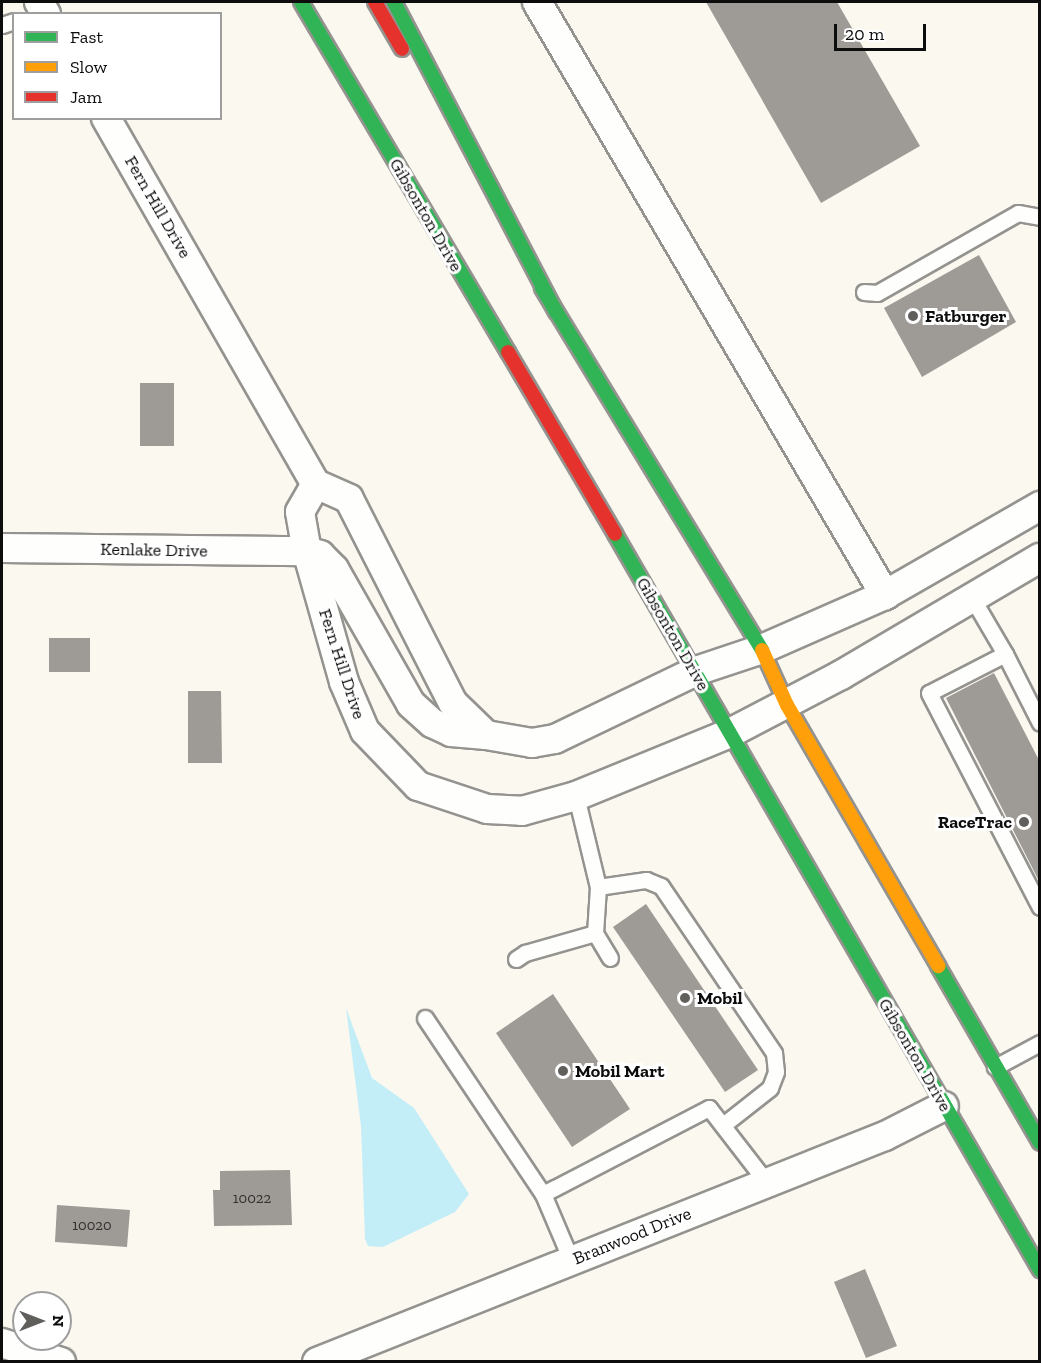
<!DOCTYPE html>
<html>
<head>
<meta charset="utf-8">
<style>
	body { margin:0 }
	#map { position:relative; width:1041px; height:1363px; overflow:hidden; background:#fbf8f0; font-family:"Zilla Slab",serif }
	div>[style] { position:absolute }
	.water>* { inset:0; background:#c3eef8 }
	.building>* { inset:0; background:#9e9a96 }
	.roads { filter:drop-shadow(2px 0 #94938f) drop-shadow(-2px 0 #94938f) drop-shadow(0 2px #94938f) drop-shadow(0 -2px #94938f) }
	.lane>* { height:15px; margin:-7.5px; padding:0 7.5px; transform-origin:7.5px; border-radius:7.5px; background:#fefefd }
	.street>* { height:28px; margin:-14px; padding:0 14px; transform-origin:14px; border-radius:14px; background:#fefefd }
	.fast>* { height:14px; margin:-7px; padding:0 7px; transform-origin:7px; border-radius:7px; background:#30b455 }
	.slow>* { height:14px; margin:-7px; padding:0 7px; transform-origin:7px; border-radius:7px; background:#ff9f0a }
	.jam>* { height:14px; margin:-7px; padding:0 7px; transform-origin:7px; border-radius:7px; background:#e5322d }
	.dots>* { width:16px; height:16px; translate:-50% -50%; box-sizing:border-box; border:3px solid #fff; border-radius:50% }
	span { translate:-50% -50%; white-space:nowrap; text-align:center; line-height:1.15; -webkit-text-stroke:6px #fff; paint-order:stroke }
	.number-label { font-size:15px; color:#31302f }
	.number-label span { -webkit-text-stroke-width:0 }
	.street-label { font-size:18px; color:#0d0d0d }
	.poi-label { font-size:18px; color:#0d0d0d; font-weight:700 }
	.left { translate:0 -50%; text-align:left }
	.right { translate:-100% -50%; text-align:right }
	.frame { position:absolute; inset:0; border:3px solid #0d0d0d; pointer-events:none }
	.legend { position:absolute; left:12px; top:12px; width:210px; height:108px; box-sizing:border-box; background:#fff; border:2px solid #9e9e9e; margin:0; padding:8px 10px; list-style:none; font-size:18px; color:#0d0d0d }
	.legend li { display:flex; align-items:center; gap:12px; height:30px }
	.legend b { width:30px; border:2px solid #9e9e9e }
	.north { position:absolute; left:12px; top:1291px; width:60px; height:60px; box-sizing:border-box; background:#fff; border:2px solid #9e9e9e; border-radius:50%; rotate:90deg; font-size:16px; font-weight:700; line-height:24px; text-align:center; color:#0d0d0d }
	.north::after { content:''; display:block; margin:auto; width:21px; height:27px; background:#605f5c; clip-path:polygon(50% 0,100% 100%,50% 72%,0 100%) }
	.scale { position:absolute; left:834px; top:24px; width:92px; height:27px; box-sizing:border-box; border:3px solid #0d0d0d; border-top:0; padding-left:8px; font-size:18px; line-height:21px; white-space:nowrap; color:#0d0d0d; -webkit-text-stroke:4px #fff; paint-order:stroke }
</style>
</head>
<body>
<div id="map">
	<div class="water">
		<i style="clip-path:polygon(346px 1008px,372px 1078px,414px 1108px,469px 1194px,455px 1212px,383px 1247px,368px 1246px,365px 1239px,361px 1126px)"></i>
	</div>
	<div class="building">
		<i style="clip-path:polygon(706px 2px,837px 2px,920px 146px,821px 203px)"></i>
		<i style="clip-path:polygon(979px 255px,1016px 322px,922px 377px,884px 308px)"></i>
		<i style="clip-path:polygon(140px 383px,174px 383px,174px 446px,140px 446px)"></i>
		<i style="clip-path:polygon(49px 638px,90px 638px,90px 672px,49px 672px)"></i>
		<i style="clip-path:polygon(994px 673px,1040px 762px,1040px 883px,946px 698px)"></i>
		<i style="clip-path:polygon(188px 691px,221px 691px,222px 763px,188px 763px)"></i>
		<i style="clip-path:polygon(646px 904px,758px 1070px,725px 1092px,613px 927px)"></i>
		<i style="clip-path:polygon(553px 994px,630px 1109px,572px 1147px,496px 1033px)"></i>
		<i style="clip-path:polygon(290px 1170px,292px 1225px,214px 1226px,213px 1190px,220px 1190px,220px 1171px)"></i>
		<i style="clip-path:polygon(57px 1205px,130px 1210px,127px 1247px,55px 1242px)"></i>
		<i style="clip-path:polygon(865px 1269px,897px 1346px,866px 1358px,834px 1282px)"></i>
	</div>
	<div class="roads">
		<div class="lane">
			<i style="left:2px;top:25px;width:13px;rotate:-18deg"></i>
			<i style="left:864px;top:292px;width:13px;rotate:4deg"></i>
			<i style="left:877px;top:293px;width:162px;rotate:-29.6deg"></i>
			<i style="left:1018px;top:213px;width:22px;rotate:10deg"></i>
			<i style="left:971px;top:596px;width:67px;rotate:59.6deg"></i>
			<i style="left:1005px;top:654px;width:85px;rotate:152.8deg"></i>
			<i style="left:929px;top:693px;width:241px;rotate:62.6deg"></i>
			<i style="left:1005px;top:654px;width:77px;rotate:63.1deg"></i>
			<i style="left:576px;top:796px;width:94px;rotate:76.4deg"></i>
			<i style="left:598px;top:887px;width:46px;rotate:93.7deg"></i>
			<i style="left:595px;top:933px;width:29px;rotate:59deg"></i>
			<i style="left:598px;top:887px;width:49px;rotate:-8.3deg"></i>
			<i style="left:646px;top:880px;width:16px;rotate:22deg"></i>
			<i style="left:661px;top:886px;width:202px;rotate:55.9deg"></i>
			<i style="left:774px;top:1053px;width:19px;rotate:84deg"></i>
			<i style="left:776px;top:1072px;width:17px;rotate:111deg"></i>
			<i style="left:770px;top:1088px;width:60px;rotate:141.8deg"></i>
			<i style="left:516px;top:959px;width:11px;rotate:-34deg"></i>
			<i style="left:525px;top:953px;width:73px;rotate:-15.9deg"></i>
			<i style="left:425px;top:1018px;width:212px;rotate:56.2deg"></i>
			<i style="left:995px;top:1067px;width:51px;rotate:-28.1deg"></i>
			<i style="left:571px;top:1260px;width:72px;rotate:-113deg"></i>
			<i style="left:543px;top:1194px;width:187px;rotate:-27.4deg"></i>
			<i style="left:709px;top:1108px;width:95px;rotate:52.3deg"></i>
		</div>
		<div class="street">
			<i style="left:39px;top:2px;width:14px;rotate:60deg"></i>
			<i style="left:537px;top:2px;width:688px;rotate:59.59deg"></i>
			<i style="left:106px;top:118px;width:422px;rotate:60.2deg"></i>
			<i style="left:316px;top:484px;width:36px;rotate:24deg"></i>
			<i style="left:349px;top:499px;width:229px;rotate:63deg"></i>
			<i style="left:453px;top:703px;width:46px;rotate:44.1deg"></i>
			<i style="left:486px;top:735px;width:47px;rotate:9.9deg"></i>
			<i style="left:532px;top:743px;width:23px;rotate:-10deg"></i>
			<i style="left:555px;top:739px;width:157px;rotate:-25.7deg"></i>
			<i style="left:696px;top:671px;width:70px;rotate:-18.4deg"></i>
			<i style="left:762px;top:649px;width:134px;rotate:-23.7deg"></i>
			<i style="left:885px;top:595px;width:179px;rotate:-29.9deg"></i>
			<i style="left:316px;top:484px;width:32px;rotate:120deg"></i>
			<i style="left:300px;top:512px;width:40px;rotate:80deg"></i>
			<i style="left:307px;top:551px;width:136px;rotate:74.2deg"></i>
			<i style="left:344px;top:682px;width:53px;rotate:66.8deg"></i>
			<i style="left:365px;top:731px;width:76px;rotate:46.1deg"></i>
			<i style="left:418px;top:786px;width:73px;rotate:18.4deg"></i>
			<i style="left:487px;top:809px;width:35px;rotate:3deg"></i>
			<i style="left:522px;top:811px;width:56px;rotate:-15.5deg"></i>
			<i style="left:576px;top:796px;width:166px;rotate:-22.2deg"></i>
			<i style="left:730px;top:733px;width:125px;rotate:-27.6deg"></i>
			<i style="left:841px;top:675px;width:231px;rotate:-30.5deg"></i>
			<i style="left:2px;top:548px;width:305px;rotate:0.6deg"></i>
			<i style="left:307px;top:551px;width:14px;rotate:17deg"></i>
			<i style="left:320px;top:555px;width:20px;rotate:45deg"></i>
			<i style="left:334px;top:569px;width:155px;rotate:60.3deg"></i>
			<i style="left:411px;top:704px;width:28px;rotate:42deg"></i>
			<i style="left:432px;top:723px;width:21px;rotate:25deg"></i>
			<i style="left:451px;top:732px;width:35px;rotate:5deg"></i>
			<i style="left:2px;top:1343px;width:62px;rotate:17.9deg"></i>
			<i style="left:317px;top:1362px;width:611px;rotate:-21.7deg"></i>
			<i style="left:885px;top:1136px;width:66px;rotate:-27deg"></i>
		</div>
		<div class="fast">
			<i style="left:301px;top:2px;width:407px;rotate:59.4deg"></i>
			<i style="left:394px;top:2px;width:350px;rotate:62.4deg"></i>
			<i style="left:542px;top:288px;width:424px;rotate:58.7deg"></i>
			<i style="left:615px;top:534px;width:850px;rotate:60deg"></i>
			<i style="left:938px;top:966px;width:204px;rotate:60deg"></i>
		</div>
		<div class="slow">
			<i style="left:762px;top:650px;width:60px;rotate:65.6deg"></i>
			<i style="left:787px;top:705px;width:302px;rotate:59.9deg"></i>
		</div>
		<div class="jam">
			<i style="left:375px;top:2px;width:54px;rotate:60.1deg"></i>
			<i style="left:508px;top:352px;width:211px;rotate:59.5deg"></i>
		</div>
	</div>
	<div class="dots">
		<i style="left:913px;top:316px;background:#605f5c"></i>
		<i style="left:1024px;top:822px;background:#605f5c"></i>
		<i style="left:685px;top:998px;background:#605f5c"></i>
		<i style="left:563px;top:1071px;background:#605f5c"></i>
	</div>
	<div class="number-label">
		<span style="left:252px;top:1199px">10022</span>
		<span style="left:92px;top:1226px">10020</span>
	</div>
	<div class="street-label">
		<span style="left:158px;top:207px;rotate:60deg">Fern Hill Drive</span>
		<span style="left:426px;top:215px;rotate:60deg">Gibsonton Drive</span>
		<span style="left:154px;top:550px;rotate:1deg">Kenlake Drive</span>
		<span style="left:673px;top:634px;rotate:60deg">Gibsonton Drive</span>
		<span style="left:342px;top:664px;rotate:72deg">Fern Hill Drive</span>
		<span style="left:915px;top:1055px;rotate:60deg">Gibsonton Drive</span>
		<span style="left:632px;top:1236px;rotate:-22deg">Branwood Drive</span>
	</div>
	<div class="poi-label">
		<span class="left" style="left:925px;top:316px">Fatburger</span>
		<span class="right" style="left:1012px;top:822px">RaceTrac</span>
		<span class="left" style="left:697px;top:998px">Mobil</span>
		<span class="left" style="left:575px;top:1071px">Mobil Mart</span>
	</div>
	<div class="frame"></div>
	<ul class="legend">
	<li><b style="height:8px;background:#30b455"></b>Fast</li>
	<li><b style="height:8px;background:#ff9f0a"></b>Slow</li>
	<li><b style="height:8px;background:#e5322d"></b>Jam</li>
	</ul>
	<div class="north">N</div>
	<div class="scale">20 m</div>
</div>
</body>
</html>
